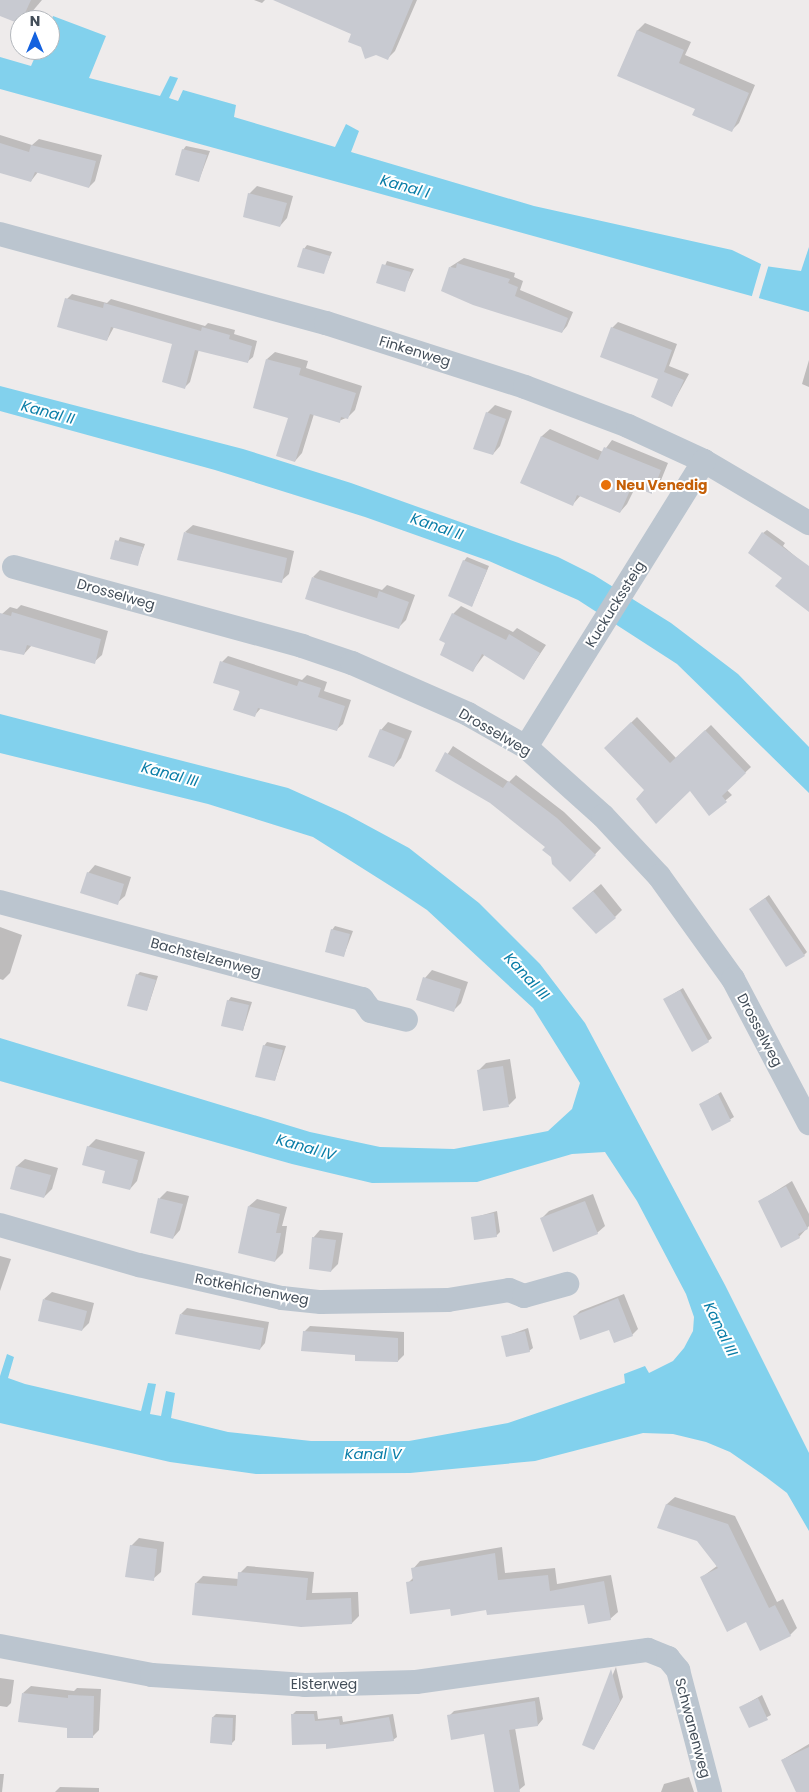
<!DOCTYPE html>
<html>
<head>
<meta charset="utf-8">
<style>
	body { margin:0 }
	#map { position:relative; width:809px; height:1792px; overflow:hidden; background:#eeebeb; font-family:Poppins,sans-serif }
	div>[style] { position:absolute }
	.water>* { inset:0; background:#82d1ed }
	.pier>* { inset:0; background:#eeebeb }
	.shadow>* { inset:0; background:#0003 }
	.building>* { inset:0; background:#c8cad1 }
	.minor>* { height:24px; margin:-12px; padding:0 12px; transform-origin:12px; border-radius:12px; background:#bbc5cf }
	.dots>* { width:14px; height:14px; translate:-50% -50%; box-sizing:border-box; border:2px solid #fff; border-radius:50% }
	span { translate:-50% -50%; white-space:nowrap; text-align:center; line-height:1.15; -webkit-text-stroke:4px #fff; paint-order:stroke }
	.street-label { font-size:14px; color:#434e59 }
	.food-label { font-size:14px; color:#c56008; font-weight:700 }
	.left { translate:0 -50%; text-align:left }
	.water-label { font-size:15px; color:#097da7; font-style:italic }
	.north { position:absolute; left:10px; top:10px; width:50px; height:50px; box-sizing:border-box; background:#fff; border:1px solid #b4b8bd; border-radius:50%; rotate:0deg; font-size:14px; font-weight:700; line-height:20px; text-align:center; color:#434e59 }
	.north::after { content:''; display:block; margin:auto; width:18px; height:22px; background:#1462df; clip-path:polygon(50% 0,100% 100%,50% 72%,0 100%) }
</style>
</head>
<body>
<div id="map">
	<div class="water">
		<i style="clip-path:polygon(53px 16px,106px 36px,89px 78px,160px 96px,170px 76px,178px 78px,169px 98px,178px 101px,183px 90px,236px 105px,234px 117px,335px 147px,346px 124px,359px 131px,351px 152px,534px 206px,732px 250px,765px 266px,801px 271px,809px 247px,809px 312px,0 89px,0 57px,31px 66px,38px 50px,50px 50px,50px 24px)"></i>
		<i style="clip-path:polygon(0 386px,243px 449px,351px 483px,558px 557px,594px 575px,671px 623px,738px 674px,809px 747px,809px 793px,677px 664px,578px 600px,489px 561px,365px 517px,215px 470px,0 411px)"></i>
		<i style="clip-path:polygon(0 714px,288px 788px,346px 814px,409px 848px,479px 903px,540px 964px,585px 1023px,725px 1285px,809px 1453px,809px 1531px,787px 1493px,766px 1477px,730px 1452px,706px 1442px,673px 1434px,643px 1433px,535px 1461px,410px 1473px,256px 1474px,170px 1462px,0 1423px,0 1376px,7px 1354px,14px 1357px,8px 1378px,25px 1384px,141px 1411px,148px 1383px,156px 1384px,150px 1414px,161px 1416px,166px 1391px,175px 1393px,171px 1418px,228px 1432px,311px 1441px,409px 1441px,508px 1423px,625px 1383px,624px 1374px,645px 1366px,649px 1373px,673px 1361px,684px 1348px,693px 1331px,694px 1317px,686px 1294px,637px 1201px,605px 1152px,572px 1154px,477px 1182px,372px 1183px,292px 1164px,0 1081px,0 1038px,310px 1132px,380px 1147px,454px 1149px,548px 1131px,572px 1109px,580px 1083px,533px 1008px,427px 910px,400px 892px,313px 837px,208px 804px,0 753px)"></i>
	</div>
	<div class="pier">
		<i style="clip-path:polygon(762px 261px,769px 264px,758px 301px,751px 299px)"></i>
	</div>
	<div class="shadow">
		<i style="clip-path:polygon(0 0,42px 0,25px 20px,0 15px)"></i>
		<i style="clip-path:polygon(254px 0,265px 0,262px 3px)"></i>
		<i style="clip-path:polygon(276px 0,417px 0,395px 51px,388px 58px,362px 47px,353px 34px)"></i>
		<i style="clip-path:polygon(645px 23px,691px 42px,685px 55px,755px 85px,739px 123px,731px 131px,696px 108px,618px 75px,638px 30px)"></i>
		<i style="clip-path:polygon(0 135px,32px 145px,39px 139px,102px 155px,95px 181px,89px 187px,38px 172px,31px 181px,0 172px)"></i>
		<i style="clip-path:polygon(186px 146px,210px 151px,199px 180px,183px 150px)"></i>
		<i style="clip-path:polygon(257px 186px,293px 196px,287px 218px,280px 226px,249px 194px)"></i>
		<i style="clip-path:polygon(307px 245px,332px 252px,323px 273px,304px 249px)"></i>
		<i style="clip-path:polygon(464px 258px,515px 273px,514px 277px,523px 281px,520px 290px,573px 312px,567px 326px,562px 332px,450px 267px)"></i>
		<i style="clip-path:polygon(387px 261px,414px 269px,404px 290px,378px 282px)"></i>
		<i style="clip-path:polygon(72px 294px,107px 303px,111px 299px,205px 326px,208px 323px,235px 330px,234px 334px,257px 341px,253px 357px,247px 362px,199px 349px,190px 382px,185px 387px,174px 343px,114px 327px,107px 340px,67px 299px)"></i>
		<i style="clip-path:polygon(618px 322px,677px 344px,669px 366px,689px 374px,672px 405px,660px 378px,612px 328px)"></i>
		<i style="clip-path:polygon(275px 352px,308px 361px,306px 368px,362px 386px,355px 410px,348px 417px,339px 421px,314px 414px,302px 453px,295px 461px,289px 417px,267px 359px)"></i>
		<i style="clip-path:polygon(809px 360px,809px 387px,802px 384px)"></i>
		<i style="clip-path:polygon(495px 405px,512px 411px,500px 446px,493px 454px,487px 413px)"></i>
		<i style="clip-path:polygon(550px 429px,603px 452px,612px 440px,668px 463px,659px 485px,651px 492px,636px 486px,627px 504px,620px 512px,581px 495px,573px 504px,522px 482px,542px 436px)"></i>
		<i style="clip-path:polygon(193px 525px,294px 551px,289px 574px,281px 581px,185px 532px)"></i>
		<i style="clip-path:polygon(767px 530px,785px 543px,783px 546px,809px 568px,809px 610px,783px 578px,763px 533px)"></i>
		<i style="clip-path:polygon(120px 537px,145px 544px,137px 565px,112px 558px)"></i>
		<i style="clip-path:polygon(467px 557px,489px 566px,472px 606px,464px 561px)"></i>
		<i style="clip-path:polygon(320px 570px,382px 590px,387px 585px,415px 595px,406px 620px,398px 628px,313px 577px)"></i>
		<i style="clip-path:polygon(21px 605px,108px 631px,102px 655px,94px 662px,32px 645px,24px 654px,0 646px,2px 614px,10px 607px,17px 609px)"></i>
		<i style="clip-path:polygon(461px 606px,513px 632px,517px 628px,546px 645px,524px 678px,485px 654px,473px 670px,447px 642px,453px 614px)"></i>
		<i style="clip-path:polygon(228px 656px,302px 680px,307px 675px,327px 682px,324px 691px,351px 700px,343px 724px,336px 730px,261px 708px,254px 716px,222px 662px)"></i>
		<i style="clip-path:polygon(637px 717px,676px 758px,711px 725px,751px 767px,727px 790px,732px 795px,709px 814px,691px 790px,646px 790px,605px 748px)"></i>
		<i style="clip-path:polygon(388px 722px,412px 731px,401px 758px,394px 766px,381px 730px)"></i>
		<i style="clip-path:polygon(453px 746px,509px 782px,516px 775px,564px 812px,601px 848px,570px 881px,547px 847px,490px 802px,437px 770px)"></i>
		<i style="clip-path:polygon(95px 865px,131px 877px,125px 896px,117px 903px,88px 873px)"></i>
		<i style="clip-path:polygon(601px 884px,622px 910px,615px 917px,573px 908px)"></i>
		<i style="clip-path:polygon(769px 895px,807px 952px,804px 955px,754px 906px)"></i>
		<i style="clip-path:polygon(335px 926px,353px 931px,344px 955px,332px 930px)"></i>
		<i style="clip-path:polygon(0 927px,22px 935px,10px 973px,3px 980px,0 979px)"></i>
		<i style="clip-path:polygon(432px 970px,468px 982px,461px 1003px,454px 1010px,425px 978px)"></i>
		<i style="clip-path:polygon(140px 972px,158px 976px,147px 1010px,137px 975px)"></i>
		<i style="clip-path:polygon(683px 988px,712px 1038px,708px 1041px,665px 999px)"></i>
		<i style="clip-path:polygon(231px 997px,252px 1002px,243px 1030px,228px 1001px)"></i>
		<i style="clip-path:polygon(267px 1042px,286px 1046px,275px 1080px,264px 1046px)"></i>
		<i style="clip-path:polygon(510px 1059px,516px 1098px,509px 1105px,478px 1071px,486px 1063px)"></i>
		<i style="clip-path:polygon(721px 1092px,734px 1117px,713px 1130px,700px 1105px)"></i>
		<i style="clip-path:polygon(96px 1139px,145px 1152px,137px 1181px,130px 1189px,106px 1171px,88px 1147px)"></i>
		<i style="clip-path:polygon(25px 1159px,58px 1168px,52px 1189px,44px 1197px,11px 1188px,17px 1166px)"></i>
		<i style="clip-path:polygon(792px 1181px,809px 1214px,809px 1226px,799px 1237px,760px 1201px)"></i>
		<i style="clip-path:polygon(167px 1191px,189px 1196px,180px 1230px,173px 1238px,151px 1232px,160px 1198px)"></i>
		<i style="clip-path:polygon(593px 1194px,605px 1226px,597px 1233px,541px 1219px,549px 1211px)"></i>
		<i style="clip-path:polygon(257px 1199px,287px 1207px,282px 1226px,287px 1226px,283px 1253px,275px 1261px,249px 1206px)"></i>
		<i style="clip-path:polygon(497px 1211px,500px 1232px,496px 1236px,472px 1218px)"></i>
		<i style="clip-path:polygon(320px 1230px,343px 1233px,338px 1264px,331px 1271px,313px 1238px)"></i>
		<i style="clip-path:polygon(0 1256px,11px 1259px,0 1291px)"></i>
		<i style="clip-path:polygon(52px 1292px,94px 1303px,89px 1323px,82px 1330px,44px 1299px)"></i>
		<i style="clip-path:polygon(624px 1294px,638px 1329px,632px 1335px,575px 1316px,580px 1311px)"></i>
		<i style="clip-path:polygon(187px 1308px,269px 1322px,265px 1343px,260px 1349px,181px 1314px)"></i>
		<i style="clip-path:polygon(310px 1326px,404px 1332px,404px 1355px,398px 1361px,356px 1354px,304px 1332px)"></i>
		<i style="clip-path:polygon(528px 1328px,533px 1348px,529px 1351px,503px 1337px)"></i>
		<i style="clip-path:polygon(675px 1497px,735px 1516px,777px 1602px,783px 1599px,797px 1628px,790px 1635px,746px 1621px,702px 1577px,717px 1566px,698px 1540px,659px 1527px,667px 1504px)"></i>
		<i style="clip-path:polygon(139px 1538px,164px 1542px,161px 1572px,153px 1579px,131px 1546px)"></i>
		<i style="clip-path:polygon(502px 1547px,505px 1573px,555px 1568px,557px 1584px,611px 1575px,618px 1612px,610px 1619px,585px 1604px,451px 1608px,408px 1583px,414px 1577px,413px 1569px,420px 1561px)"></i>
		<i style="clip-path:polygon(247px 1566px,314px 1572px,312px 1593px,358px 1592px,359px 1616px,352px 1623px,196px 1583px,203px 1576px,239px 1579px,240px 1573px)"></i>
		<i style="clip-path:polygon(616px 1667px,623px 1697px,594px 1749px,584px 1744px)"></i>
		<i style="clip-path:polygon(0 1678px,14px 1680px,11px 1703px,7px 1707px,0 1706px)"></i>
		<i style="clip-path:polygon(31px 1686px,74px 1691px,77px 1688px,101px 1689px,99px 1730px,92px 1737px,69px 1727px,23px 1693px)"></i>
		<i style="clip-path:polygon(762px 1695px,771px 1715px,750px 1726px,741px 1707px)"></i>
		<i style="clip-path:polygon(539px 1697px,543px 1719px,538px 1725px,515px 1728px,525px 1785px,519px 1790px,495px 1792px,485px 1733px,449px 1716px,454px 1711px)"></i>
		<i style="clip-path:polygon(296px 1711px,317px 1711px,318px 1719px,342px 1716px,343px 1722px,393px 1714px,397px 1737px,393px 1740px,327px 1743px,292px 1715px)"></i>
		<i style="clip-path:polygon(216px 1714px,236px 1715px,235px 1740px,231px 1744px,213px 1717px)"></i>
		<i style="clip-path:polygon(809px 1744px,809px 1792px,797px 1792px,782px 1760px)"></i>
		<i style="clip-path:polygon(0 1774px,4px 1774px,2px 1792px,0 1792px)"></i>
		<i style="clip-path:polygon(689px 1777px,694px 1792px,661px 1792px,664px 1784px)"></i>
		<i style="clip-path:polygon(60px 1787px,99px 1788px,99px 1792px,55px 1792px)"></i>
	</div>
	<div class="building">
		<i style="clip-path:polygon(0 0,31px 0,20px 24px,0 16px)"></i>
		<i style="clip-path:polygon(273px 0,413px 0,388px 60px,376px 55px,365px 59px,361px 47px,348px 42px,351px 34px)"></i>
		<i style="clip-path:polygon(637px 30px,684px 50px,679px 63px,749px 93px,732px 132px,692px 115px,695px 109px,617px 76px)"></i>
		<i style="clip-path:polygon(0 143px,29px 152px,31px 145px,96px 161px,89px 188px,35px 172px,31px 182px,0 173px)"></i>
		<i style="clip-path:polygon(182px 149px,207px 155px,199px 182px,175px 175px)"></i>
		<i style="clip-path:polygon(248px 193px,287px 203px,280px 227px,243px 217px)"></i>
		<i style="clip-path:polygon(303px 248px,330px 256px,324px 274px,297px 267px)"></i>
		<i style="clip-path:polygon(457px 263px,510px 279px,508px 283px,518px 287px,515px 296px,568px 318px,562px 333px,473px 305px,441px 291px,449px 267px,456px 268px)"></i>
		<i style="clip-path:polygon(382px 264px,411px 272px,405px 292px,376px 283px)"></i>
		<i style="clip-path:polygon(65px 298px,103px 308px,104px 303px,201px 331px,202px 327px,230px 335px,229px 339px,252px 346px,248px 363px,195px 350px,185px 389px,162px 382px,172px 344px,111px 327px,107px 341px,57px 327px)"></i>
		<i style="clip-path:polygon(611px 327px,672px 350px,664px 372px,684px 380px,672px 407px,651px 397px,658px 379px,600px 357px)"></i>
		<i style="clip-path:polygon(266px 359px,301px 368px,299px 375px,356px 393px,348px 419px,341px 417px,340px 423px,310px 414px,295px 462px,276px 456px,288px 418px,253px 408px)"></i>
		<i style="clip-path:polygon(486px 412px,506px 419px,493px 455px,473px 449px)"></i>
		<i style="clip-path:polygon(541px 436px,598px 460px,604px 447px,661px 470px,652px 494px,632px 486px,620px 513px,577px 495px,573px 506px,520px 483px)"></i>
		<i style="clip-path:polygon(184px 532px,287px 558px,282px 583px,177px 560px)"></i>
		<i style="clip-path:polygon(762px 532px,809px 566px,809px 612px,775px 586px,782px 578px,748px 553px)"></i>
		<i style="clip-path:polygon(115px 540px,143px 547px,138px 566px,110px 559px)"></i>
		<i style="clip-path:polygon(463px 560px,487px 570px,472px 607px,448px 596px)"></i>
		<i style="clip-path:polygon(312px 577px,377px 598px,379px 591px,409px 602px,399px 629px,305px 599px)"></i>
		<i style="clip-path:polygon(12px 612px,101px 639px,95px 664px,27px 645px,24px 655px,0 650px,0 613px,11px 616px)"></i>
		<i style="clip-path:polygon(452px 613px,506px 640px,509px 634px,540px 653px,524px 680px,482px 654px,473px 672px,440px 655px,445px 643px,439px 640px)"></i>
		<i style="clip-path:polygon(220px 661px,297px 686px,299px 681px,321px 688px,318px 697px,345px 706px,337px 731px,258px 708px,255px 717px,233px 710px,240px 691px,213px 683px)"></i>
		<i style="clip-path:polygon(631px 722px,670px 763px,705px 730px,746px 773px,722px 796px,727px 802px,709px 816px,690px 791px,656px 824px,636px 799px,644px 790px,604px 748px)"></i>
		<i style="clip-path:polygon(380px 729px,405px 739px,394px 767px,368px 757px)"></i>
		<i style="clip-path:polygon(445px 752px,503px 788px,508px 781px,557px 818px,596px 855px,570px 882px,552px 864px,551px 857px,542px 850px,545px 847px,490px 803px,435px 771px)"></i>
		<i style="clip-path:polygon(87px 872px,124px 884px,118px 905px,80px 893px)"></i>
		<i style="clip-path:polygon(593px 891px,616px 918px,596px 934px,572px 908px)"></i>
		<i style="clip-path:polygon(765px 898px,805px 956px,786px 967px,749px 909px)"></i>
		<i style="clip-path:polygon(331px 929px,350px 934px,344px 957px,325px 952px)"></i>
		<i style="clip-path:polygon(136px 974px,156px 980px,147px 1011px,127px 1006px)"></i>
		<i style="clip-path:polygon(423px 977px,461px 989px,454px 1012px,416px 1000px)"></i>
		<i style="clip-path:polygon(680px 990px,709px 1042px,692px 1052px,663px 999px)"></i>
		<i style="clip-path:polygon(227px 1000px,249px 1005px,243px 1031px,221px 1026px)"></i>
		<i style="clip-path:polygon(263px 1045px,283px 1050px,275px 1081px,255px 1077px)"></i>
		<i style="clip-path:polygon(503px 1066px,509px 1107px,483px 1111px,477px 1070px)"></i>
		<i style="clip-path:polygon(718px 1094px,731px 1121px,712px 1131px,699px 1104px)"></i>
		<i style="clip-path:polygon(87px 1146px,138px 1160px,130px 1190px,102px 1183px,105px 1171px,82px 1165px)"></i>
		<i style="clip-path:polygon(16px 1166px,51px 1175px,44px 1198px,10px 1189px)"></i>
		<i style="clip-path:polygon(786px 1186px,808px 1229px,798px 1234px,800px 1238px,781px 1248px,758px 1201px)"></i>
		<i style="clip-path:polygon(158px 1198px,183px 1204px,173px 1239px,150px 1233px)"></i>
		<i style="clip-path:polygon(585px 1201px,598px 1234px,553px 1252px,540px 1218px)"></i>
		<i style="clip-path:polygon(248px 1206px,280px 1214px,276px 1233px,281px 1233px,275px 1262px,238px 1253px)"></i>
		<i style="clip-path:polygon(494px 1213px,497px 1237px,474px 1240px,471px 1217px)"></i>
		<i style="clip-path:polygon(312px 1237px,336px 1240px,331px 1272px,309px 1269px)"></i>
		<i style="clip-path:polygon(618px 1298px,633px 1336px,614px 1343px,609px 1330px,580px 1340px,573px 1316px)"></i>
		<i style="clip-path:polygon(43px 1299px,87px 1311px,82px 1331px,38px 1321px)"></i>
		<i style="clip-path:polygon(180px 1314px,264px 1328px,260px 1350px,175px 1334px)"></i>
		<i style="clip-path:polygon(303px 1331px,398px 1338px,398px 1362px,355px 1361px,355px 1355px,301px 1351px)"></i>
		<i style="clip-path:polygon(525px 1331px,530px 1352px,506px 1357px,501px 1336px)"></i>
		<i style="clip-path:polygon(666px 1504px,728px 1524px,769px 1608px,775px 1605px,791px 1636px,760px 1651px,746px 1622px,727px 1632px,700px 1577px,718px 1568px,697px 1541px,657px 1528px)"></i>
		<i style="clip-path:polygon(130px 1545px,157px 1549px,154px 1581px,125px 1577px)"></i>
		<i style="clip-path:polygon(495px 1553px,498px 1580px,548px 1575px,550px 1591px,604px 1581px,611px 1620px,588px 1624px,584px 1605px,487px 1615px,486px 1610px,451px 1616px,450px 1609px,410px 1614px,406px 1582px,413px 1581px,411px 1568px)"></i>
		<i style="clip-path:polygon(238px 1572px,308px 1578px,306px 1600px,351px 1598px,352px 1624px,301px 1627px,192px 1615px,195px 1583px,237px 1586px)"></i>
		<i style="clip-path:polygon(611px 1669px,620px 1701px,594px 1750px,582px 1745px)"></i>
		<i style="clip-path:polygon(22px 1693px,68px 1698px,68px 1695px,94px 1696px,93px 1738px,67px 1738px,67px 1728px,18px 1722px)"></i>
		<i style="clip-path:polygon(758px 1698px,768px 1720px,749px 1728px,739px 1707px)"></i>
		<i style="clip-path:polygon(535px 1701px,538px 1726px,509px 1730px,520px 1792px,494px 1792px,484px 1734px,451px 1740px,447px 1715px)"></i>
		<i style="clip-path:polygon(291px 1714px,314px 1714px,315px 1721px,339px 1719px,340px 1725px,389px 1717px,394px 1741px,326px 1749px,326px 1744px,292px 1745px)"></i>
		<i style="clip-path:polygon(212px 1717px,233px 1718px,232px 1745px,210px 1743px)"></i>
		<i style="clip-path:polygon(809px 1747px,809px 1792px,796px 1792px,781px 1760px)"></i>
	</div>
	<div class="minor">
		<i style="left:0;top:234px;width:338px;rotate:15.3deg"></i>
		<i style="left:326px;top:323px;width:209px;rotate:17.8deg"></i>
		<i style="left:525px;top:387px;width:110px;rotate:20.7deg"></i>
		<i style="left:628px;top:426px;width:84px;rotate:24.7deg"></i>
		<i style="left:704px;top:461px;width:122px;rotate:30.6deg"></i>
		<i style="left:14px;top:567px;width:299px;rotate:15.3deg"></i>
		<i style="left:302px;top:646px;width:53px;rotate:18.8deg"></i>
		<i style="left:352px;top:663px;width:127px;rotate:23.7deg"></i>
		<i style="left:468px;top:714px;width:67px;rotate:29.6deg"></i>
		<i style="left:526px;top:747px;width:103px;rotate:41.9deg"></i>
		<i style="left:603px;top:816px;width:82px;rotate:47deg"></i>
		<i style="left:659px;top:876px;width:127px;rotate:54.3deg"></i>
		<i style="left:733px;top:979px;width:163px;rotate:62.2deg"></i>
		<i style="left:526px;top:747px;width:337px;rotate:-58.1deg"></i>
		<i style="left:0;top:902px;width:375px;rotate:15deg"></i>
		<i style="left:362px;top:999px;width:15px;rotate:53deg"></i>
		<i style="left:371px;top:1011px;width:36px;rotate:14deg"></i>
		<i style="left:0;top:1225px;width:145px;rotate:16.1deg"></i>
		<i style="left:139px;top:1265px;width:147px;rotate:13deg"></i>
		<i style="left:282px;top:1298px;width:39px;rotate:6deg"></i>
		<i style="left:321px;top:1302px;width:127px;rotate:-0.9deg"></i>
		<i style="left:448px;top:1300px;width:62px;rotate:-9.3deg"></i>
		<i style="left:509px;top:1290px;width:16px;rotate:22deg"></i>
		<i style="left:524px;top:1296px;width:45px;rotate:-15.6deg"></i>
		<i style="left:0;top:1646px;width:155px;rotate:10.8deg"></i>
		<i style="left:152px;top:1675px;width:153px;rotate:3.7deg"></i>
		<i style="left:305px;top:1685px;width:111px;rotate:-1.5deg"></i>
		<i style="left:416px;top:1682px;width:234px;rotate:-7.9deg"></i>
		<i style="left:648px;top:1650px;width:22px;rotate:22deg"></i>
		<i style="left:668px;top:1658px;width:16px;rotate:50deg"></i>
		<i style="left:678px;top:1670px;width:126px;rotate:75.3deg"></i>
	</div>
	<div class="dots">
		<i style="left:606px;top:485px;background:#e8710a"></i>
	</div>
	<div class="street-label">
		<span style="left:415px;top:351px;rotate:17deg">Finkenweg</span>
		<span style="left:116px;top:594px;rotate:16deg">Drosselweg</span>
		<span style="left:615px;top:604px;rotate:-58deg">Kuckuckssteig</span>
		<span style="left:495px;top:732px;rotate:30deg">Drosselweg</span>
		<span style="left:206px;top:957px;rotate:15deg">Bachstelzenweg</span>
		<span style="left:760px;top:1030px;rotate:62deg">Drosselweg</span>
		<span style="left:252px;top:1289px;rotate:11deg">Rotkehlchenweg</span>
		<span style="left:324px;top:1684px">Elsterweg</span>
		<span style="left:693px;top:1728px;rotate:75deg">Schwanenweg</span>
	</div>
	<div class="food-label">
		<span class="left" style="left:616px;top:485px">Neu Venedig</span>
	</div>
	<div class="water-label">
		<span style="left:405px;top:186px;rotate:16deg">Kanal I</span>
		<span style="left:48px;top:412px;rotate:15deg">Kanal II</span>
		<span style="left:437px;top:526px;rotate:19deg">Kanal II</span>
		<span style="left:170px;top:774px;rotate:15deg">Kanal III</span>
		<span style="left:527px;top:976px;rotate:47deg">Kanal III</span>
		<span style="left:306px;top:1147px;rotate:16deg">Kanal IV</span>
		<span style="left:721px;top:1329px;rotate:64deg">Kanal III</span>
		<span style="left:373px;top:1454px">Kanal V</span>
	</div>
	<div class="north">N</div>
</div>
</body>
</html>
